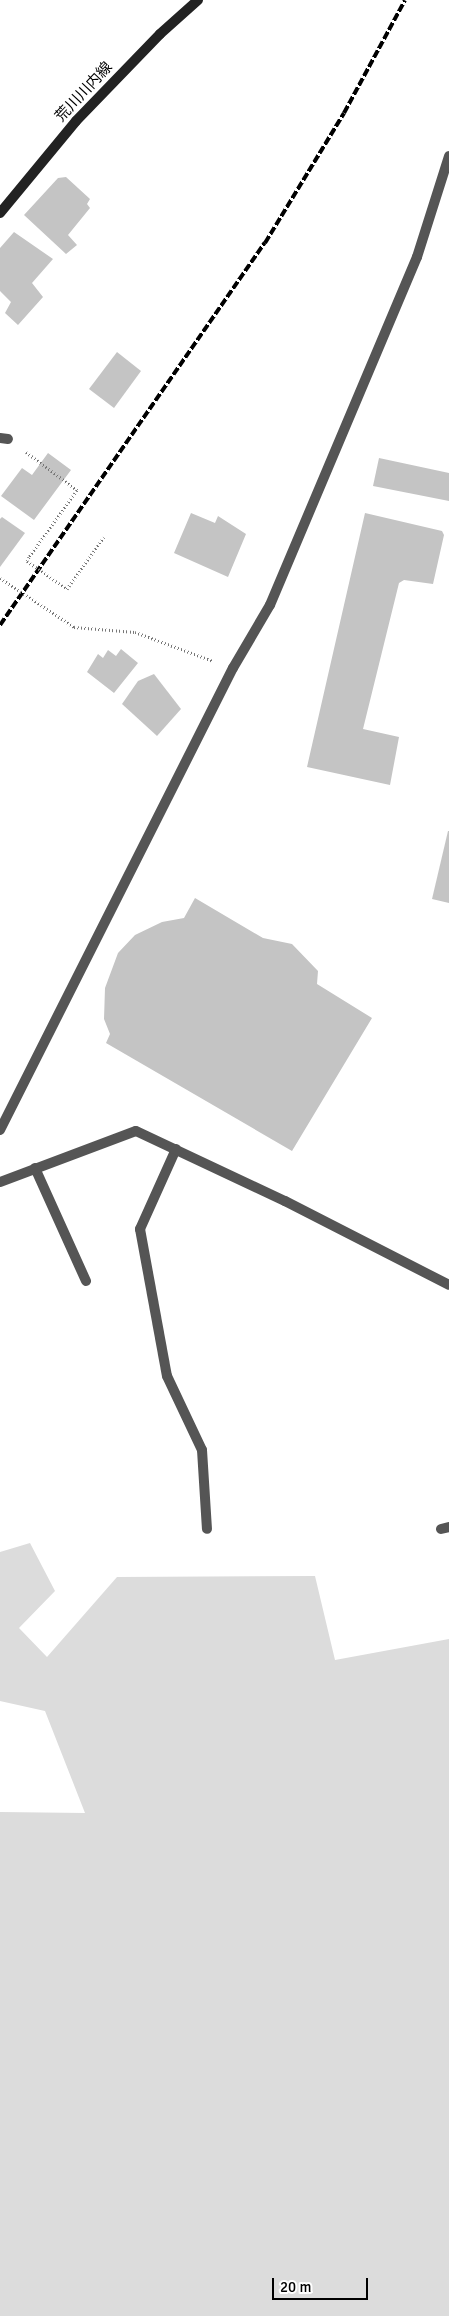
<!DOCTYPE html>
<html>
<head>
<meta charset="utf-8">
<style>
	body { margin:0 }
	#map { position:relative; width:449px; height:2316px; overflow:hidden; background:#fff; font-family:Signika,"Noto Sans JP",sans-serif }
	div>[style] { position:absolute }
	.green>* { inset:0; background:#dcdcdc }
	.building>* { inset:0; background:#c4c4c4 }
	.path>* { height:3px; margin-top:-1.5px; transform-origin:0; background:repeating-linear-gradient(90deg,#777 0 1px,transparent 0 3.5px) }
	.service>* { height:10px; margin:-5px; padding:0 5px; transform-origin:5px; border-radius:5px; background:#555 }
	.minor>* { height:10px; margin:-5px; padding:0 5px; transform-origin:5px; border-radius:5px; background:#555 }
	.secondary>* { height:10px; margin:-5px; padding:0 5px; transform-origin:5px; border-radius:5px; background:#222 }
	.rail>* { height:4px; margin-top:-2px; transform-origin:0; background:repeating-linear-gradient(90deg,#000 0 8px,transparent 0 10.5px) }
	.path-bridge>* { height:3px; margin-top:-1.5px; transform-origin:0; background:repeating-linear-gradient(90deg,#777 0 1px,transparent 0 3.5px) }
	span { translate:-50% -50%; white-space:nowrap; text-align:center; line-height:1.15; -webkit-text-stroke:4px #fff; paint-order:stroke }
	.street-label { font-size:15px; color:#000 }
	.scale { position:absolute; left:272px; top:2278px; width:96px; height:22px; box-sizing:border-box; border:2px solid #000; border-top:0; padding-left:6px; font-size:15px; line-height:18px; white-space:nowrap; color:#000; -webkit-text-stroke:4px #fff; paint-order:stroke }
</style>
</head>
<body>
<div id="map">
	<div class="green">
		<i style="clip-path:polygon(30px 1543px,55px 1591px,19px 1628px,47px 1657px,117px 1577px,315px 1576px,335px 1660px,449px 1639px,449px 2316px,0 2316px,0 1812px,85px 1813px,45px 1711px,0 1701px,0 1552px)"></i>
	</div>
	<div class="building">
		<i style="clip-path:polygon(66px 177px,90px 199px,87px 204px,90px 208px,68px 235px,77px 245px,66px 254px,24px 215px,58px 178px)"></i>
		<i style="clip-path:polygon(14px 232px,53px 259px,32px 283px,43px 297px,18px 325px,5px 313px,11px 302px,0 291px,0 248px)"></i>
		<i style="clip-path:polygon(117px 352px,141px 371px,114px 408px,89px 389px)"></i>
		<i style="clip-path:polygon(48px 453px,71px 470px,34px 520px,1px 496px,22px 468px,32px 475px)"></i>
		<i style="clip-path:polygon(379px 458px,449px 473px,449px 501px,373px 486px)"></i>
		<i style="clip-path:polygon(191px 513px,215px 523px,218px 516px,246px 534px,228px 577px,174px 553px)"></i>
		<i style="clip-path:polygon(365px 513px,442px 531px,444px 535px,433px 584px,404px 580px,399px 583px,363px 729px,399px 737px,390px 785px,307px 767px)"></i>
		<i style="clip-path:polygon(2px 517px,25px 533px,0 567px,0 519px)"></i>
		<i style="clip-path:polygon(121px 649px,138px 663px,114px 693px,87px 672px,98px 654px,103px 658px,108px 650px,116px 656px)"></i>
		<i style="clip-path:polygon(154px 674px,181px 709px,157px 736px,122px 704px,138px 681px)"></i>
		<i style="clip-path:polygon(448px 831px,449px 831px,449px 903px,432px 899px)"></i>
		<i style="clip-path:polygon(195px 898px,263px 938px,292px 944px,318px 971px,317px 984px,372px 1018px,292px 1151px,106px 1043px,110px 1034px,104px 1019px,105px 988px,118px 953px,135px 935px,162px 922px,184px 918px)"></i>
	</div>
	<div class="path">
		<i style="left:26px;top:452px;width:64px;rotate:36.7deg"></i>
		<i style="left:77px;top:490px;width:82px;rotate:125.6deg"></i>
		<i style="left:69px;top:586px;width:60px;rotate:-54.5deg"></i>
		<i style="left:74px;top:627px;width:61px;rotate:4.7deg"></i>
		<i style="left:135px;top:632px;width:83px;rotate:20.4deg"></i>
	</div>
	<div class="service">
		<i style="left:0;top:438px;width:8px;rotate:7deg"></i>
	</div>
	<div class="minor">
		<i style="left:0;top:1130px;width:517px;rotate:-63.24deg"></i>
		<i style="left:233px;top:668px;width:73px;rotate:-59.6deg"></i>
		<i style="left:270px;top:605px;width:378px;rotate:-67.1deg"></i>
		<i style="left:417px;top:257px;width:106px;rotate:-72.4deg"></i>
		<i style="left:176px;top:1149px;width:88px;rotate:114.2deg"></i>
		<i style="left:140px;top:1229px;width:149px;rotate:79.6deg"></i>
		<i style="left:167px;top:1376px;width:82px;rotate:64.7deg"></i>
		<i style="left:202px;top:1450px;width:79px;rotate:86.4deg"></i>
		<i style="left:35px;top:1168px;width:124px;rotate:65.7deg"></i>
		<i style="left:0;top:1182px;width:145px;rotate:-20.6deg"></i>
		<i style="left:136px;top:1131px;width:165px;rotate:25.2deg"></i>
		<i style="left:285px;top:1201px;width:184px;rotate:27.1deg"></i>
		<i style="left:441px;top:1529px;width:8px;rotate:-14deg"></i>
	</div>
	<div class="secondary">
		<i style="left:0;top:213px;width:119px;rotate:-50.4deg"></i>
		<i style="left:76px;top:121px;width:121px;rotate:-46deg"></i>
		<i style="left:160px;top:34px;width:51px;rotate:-41.8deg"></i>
	</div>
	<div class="rail">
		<i style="left:0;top:625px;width:465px;rotate:-55.3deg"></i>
		<i style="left:265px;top:243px;width:152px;rotate:-58.7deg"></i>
		<i style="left:344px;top:113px;width:128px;rotate:-61.6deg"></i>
	</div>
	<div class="path-bridge">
		<i style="left:29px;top:557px;width:4px;rotate:117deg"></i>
		<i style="left:27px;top:561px;width:49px;rotate:35deg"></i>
		<i style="left:67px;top:589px;width:4px;rotate:-56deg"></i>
		<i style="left:0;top:578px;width:89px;rotate:33.5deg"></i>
	</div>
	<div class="street-label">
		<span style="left:84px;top:92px;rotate:-47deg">荒川川内線</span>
	</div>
	<div class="scale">20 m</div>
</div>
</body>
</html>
